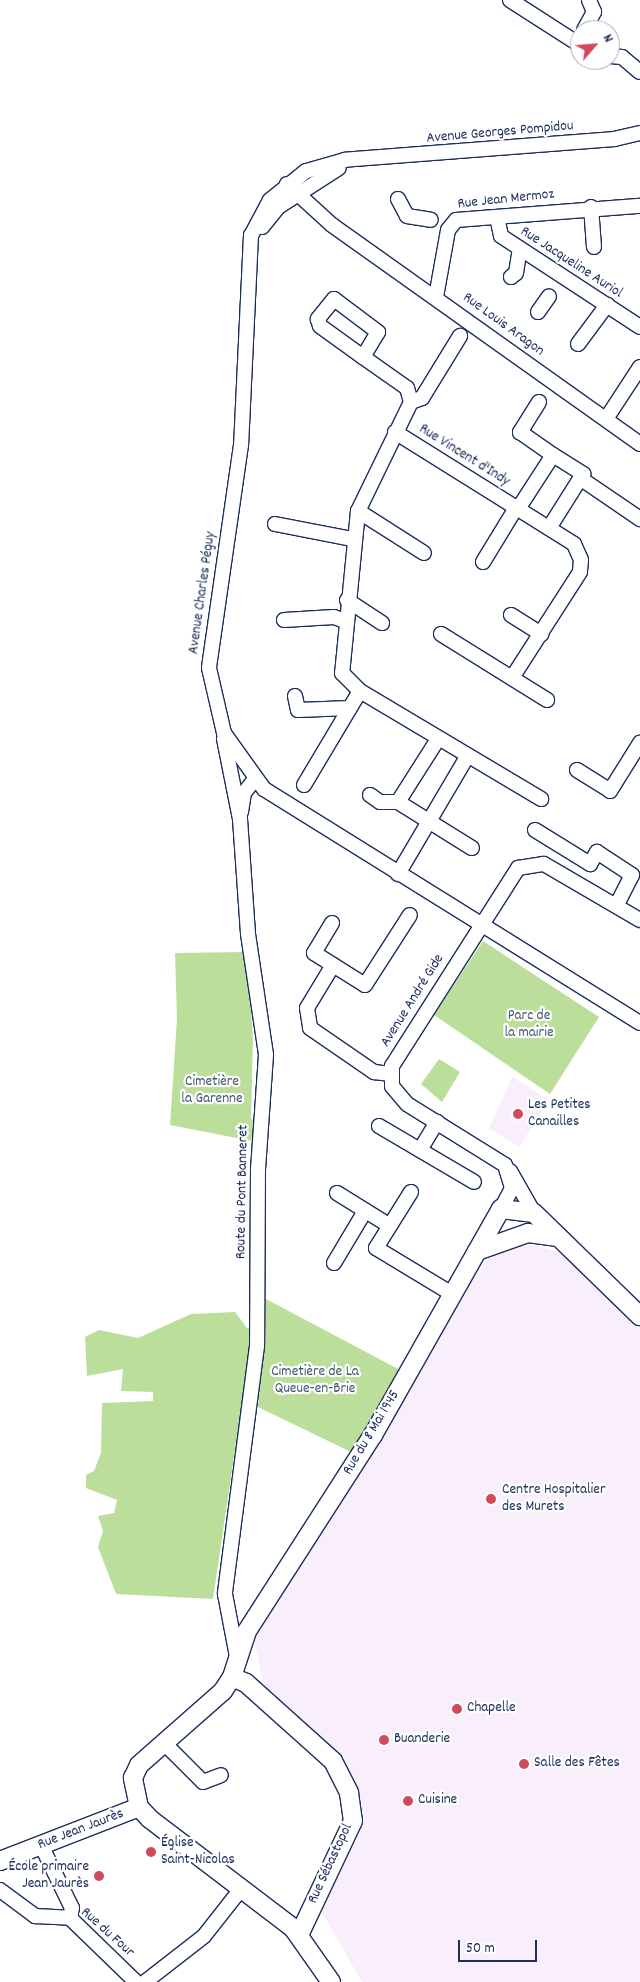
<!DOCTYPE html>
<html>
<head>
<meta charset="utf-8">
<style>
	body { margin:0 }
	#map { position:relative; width:640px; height:1982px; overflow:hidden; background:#fff; font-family:Dekko,sans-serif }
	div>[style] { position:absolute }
	.built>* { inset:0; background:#f9eefb }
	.green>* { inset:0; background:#bbdf9a }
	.roads { filter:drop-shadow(1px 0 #1b2f5e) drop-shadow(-1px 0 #1b2f5e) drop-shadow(0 1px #1b2f5e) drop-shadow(0 -1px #1b2f5e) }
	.minor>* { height:14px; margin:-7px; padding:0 7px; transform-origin:7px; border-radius:7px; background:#fff }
	.major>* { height:18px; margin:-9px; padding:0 9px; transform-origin:9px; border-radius:9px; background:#fff }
	.dots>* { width:14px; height:14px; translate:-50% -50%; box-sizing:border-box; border:2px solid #fff; border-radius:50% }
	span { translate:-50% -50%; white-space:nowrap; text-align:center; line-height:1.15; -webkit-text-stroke:4.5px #fff; paint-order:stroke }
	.street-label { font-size:15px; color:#1b2f5e }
	.park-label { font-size:15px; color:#435b6d }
	.poi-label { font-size:15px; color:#1b2f5e }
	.left { translate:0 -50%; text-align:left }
	.right { translate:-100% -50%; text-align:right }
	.north { position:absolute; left:570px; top:20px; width:50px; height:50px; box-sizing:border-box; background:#fff; border:1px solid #a4acbf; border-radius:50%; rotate:63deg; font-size:14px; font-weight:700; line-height:20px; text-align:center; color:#1b2f5e }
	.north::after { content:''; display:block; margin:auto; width:18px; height:22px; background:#d1495b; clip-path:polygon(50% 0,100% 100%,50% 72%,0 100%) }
	.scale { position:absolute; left:458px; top:1940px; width:79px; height:22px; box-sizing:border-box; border:2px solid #1b2f5e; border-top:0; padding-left:6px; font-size:15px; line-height:18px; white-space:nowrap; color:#1b2f5e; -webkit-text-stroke:4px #fff; paint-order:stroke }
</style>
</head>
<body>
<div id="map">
	<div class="built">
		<i style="clip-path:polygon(512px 1077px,549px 1100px,519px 1147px,489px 1128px)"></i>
		<i style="clip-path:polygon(534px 1245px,573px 1256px,640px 1328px,640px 1982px,362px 1982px,320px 1909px,361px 1831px,358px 1790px,339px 1754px,264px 1688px,254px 1639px,478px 1271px,494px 1253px,507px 1246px)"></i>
	</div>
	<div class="green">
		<i style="clip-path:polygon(483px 941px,599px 1017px,550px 1094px,434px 1015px)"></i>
		<i style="clip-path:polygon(247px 952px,253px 1038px,251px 1118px,257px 1127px,257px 1142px,170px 1125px,177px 1019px,175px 953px)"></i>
		<i style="clip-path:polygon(439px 1059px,460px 1072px,442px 1102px,421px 1084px)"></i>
		<i style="clip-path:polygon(266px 1299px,400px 1370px,351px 1452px,258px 1407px)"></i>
		<i style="clip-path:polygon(235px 1312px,247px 1328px,253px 1328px,213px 1599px,116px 1594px,98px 1547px,103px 1531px,98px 1516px,114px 1513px,117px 1500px,86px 1488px,86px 1475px,94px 1471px,101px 1453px,102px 1403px,153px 1401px,153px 1392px,121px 1391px,123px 1369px,87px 1376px,85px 1337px,99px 1330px,138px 1338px,191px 1314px)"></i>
	</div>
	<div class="roads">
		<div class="minor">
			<i style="left:510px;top:0;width:83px;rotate:32.7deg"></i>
			<i style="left:584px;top:30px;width:21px;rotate:-61deg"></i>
			<i style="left:594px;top:12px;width:13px;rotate:-113deg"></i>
			<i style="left:610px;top:56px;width:12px;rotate:5deg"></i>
			<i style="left:622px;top:57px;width:23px;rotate:40deg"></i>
			<i style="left:640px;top:133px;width:26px;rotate:167deg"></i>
			<i style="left:615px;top:139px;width:271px;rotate:175.6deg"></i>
			<i style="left:345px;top:160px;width:41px;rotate:164.2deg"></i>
			<i style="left:306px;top:171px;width:46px;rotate:141.1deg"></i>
			<i style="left:270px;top:200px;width:40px;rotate:118deg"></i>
			<i style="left:251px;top:235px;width:210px;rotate:92.7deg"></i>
			<i style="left:241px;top:445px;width:225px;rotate:98.2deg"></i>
			<i style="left:209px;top:668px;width:67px;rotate:77deg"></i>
			<i style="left:224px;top:733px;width:69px;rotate:54.5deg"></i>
			<i style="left:264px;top:789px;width:443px;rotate:31.9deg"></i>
			<i style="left:287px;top:184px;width:61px;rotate:42.3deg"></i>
			<i style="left:332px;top:225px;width:378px;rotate:35.4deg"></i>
			<i style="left:398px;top:199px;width:19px;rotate:62deg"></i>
			<i style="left:407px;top:216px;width:24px;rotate:9deg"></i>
			<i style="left:591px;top:207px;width:40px;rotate:85.7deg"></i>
			<i style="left:497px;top:217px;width:19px;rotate:78deg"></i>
			<i style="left:501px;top:236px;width:166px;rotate:33.2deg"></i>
			<i style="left:262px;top:227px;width:26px;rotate:-51deg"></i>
			<i style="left:278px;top:207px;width:72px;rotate:-32.6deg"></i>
			<i style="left:511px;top:277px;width:6px;rotate:-39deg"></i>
			<i style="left:516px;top:273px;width:24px;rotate:-81deg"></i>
			<i style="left:436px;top:297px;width:68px;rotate:-79.8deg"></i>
			<i style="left:448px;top:230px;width:13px;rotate:-51deg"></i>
			<i style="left:456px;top:220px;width:185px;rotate:-4.4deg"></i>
			<i style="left:538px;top:312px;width:19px;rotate:-55deg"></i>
			<i style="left:578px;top:344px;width:49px;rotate:-53.4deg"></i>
			<i style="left:363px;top:357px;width:29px;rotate:-59deg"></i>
			<i style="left:378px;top:332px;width:55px;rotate:-143.1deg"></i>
			<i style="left:334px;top:299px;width:26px;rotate:129deg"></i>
			<i style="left:318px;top:319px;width:7px;rotate:74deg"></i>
			<i style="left:320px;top:326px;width:53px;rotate:35.8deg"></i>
			<i style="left:363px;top:357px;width:54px;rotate:35.2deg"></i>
			<i style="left:407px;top:388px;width:15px;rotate:74deg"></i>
			<i style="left:411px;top:402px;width:121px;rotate:115.9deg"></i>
			<i style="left:358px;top:511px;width:163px;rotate:95.6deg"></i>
			<i style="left:342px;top:673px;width:25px;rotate:45deg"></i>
			<i style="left:360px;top:691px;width:211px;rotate:30.8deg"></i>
			<i style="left:411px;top:402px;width:12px;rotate:-20deg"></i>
			<i style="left:422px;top:398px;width:73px;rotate:-58.5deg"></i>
			<i style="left:539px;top:402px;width:36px;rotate:122deg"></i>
			<i style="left:520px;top:432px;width:40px;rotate:34.9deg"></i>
			<i style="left:606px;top:419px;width:62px;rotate:-56.8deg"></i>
			<i style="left:395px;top:432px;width:211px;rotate:32deg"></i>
			<i style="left:574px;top:544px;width:17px;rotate:66deg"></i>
			<i style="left:581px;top:560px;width:12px;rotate:95deg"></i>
			<i style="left:580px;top:572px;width:126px;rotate:122.7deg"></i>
			<i style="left:580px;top:478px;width:73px;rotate:34.3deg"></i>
			<i style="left:518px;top:509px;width:64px;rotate:-57.1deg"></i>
			<i style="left:553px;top:455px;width:36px;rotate:32deg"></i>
			<i style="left:583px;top:474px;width:64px;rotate:122.2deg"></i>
			<i style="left:358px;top:511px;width:78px;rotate:32.5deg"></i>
			<i style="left:275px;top:524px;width:78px;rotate:11deg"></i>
			<i style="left:483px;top:562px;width:63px;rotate:-58.6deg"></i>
			<i style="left:347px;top:600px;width:42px;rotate:33.3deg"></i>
			<i style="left:511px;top:615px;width:36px;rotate:32deg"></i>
			<i style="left:284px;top:620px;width:50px;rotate:-3.4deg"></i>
			<i style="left:334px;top:617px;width:12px;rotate:20deg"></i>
			<i style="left:441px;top:634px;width:125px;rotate:31.9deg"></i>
			<i style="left:295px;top:696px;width:14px;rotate:78deg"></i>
			<i style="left:298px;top:710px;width:52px;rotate:-2.2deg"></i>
			<i style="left:224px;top:739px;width:82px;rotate:78.7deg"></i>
			<i style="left:240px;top:819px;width:115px;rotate:86deg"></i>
			<i style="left:248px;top:934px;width:122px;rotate:81.5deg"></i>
			<i style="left:266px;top:1055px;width:114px;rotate:94deg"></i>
			<i style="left:258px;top:1169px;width:177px;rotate:90.3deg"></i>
			<i style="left:257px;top:1346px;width:250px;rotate:97.4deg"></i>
			<i style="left:225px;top:1594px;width:69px;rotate:79.2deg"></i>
			<i style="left:438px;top:739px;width:75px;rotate:122.4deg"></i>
			<i style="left:398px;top:802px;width:87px;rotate:31.9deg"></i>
			<i style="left:577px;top:770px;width:39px;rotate:32deg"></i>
			<i style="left:610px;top:791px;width:57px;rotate:-58deg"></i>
			<i style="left:304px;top:785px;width:109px;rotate:-59.2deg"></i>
			<i style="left:370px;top:795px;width:12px;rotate:35deg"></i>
			<i style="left:380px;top:802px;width:18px"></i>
			<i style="left:241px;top:812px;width:19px;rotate:-81deg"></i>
			<i style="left:244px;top:793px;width:18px;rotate:-52deg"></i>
			<i style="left:535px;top:830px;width:65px;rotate:31.7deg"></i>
			<i style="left:590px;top:864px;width:14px;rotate:-60deg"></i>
			<i style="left:597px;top:852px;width:42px;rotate:33.3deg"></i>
			<i style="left:632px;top:875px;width:34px;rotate:117deg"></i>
			<i style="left:398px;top:874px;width:136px;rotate:-59.5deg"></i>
			<i style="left:332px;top:923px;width:35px;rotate:121deg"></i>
			<i style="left:314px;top:953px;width:60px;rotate:32.1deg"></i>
			<i style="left:365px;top:985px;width:83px;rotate:-57.3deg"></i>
			<i style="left:333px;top:965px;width:50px;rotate:121.2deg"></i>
			<i style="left:307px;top:1008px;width:20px;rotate:81deg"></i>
			<i style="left:310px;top:1028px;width:78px;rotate:34.5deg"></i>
			<i style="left:374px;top:1072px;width:17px;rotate:7deg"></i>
			<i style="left:379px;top:1126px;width:110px;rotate:30.5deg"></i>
			<i style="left:420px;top:1150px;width:33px;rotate:-59deg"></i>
			<i style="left:510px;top:1171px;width:48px;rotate:60.3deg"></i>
			<i style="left:411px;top:1192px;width:66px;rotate:122deg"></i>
			<i style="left:376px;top:1248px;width:89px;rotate:31.2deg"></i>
			<i style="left:337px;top:1193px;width:62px;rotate:31.9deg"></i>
			<i style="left:501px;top:1209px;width:24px;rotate:-62deg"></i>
			<i style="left:512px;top:1188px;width:24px;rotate:-107deg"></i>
			<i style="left:505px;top:1165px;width:115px;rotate:-148.1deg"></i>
			<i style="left:407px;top:1104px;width:23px;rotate:-130deg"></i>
			<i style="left:392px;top:1086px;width:20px;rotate:-90deg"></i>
			<i style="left:392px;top:1066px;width:235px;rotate:-57.5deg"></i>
			<i style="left:518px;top:868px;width:26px;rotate:-9deg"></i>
			<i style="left:544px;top:864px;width:111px;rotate:30.3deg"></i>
			<i style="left:334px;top:1263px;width:61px;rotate:-59.2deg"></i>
			<i style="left:164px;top:1743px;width:55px;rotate:45deg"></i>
			<i style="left:203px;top:1782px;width:19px;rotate:-21deg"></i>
			<i style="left:41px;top:1845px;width:70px;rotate:63.8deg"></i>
			<i style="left:72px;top:1908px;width:10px;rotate:101deg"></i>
			<i style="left:0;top:1890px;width:44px;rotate:36.6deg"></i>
			<i style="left:35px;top:1916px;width:35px;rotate:3deg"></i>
			<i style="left:70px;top:1918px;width:92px;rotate:44.1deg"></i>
			<i style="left:145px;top:1982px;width:75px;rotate:-37.9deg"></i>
			<i style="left:204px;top:1936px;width:60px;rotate:-51.8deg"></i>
		</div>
		<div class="major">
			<i style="left:501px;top:1209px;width:33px;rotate:7deg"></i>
			<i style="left:534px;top:1213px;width:148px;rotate:44.2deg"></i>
			<i style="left:477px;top:1251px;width:54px;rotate:-19.4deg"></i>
			<i style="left:528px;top:1233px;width:30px;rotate:8deg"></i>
			<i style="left:232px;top:1677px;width:15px;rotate:23deg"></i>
			<i style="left:246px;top:1683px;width:117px;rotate:41.9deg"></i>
			<i style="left:333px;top:1761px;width:36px;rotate:63deg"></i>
			<i style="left:349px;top:1793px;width:28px;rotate:82deg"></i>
			<i style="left:353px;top:1821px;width:126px;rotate:115.3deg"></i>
			<i style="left:0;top:1861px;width:149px;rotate:-21.2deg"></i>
			<i style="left:331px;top:1982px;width:66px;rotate:-125.1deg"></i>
			<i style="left:293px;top:1928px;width:180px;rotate:-142.7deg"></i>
			<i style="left:150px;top:1819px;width:16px;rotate:-133deg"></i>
			<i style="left:139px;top:1807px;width:30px;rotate:-102deg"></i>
			<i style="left:133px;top:1778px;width:14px;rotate:-65deg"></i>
			<i style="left:139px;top:1765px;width:112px;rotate:-41.4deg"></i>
			<i style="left:223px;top:1691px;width:17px;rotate:-57deg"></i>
			<i style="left:232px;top:1677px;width:48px;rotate:-71.9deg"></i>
			<i style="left:247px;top:1631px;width:233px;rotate:-57.3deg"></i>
			<i style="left:373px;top:1435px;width:260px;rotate:-60.5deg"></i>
		</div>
	</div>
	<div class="dots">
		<i style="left:518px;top:1114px;background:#d1495b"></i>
		<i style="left:491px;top:1499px;background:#d1495b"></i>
		<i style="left:457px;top:1709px;background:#d1495b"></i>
		<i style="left:384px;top:1740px;background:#d1495b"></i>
		<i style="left:524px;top:1764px;background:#d1495b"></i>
		<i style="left:408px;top:1801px;background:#d1495b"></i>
		<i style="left:151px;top:1852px;background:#d1495b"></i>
		<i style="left:99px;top:1876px;background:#d1495b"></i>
	</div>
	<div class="street-label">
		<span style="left:500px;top:133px;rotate:-5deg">Avenue Georges Pompidou</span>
		<span style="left:506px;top:200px;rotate:-6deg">Rue Jean Mermoz</span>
		<span style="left:571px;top:263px;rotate:33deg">Rue Jacqueline Auriol</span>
		<span style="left:503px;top:325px;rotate:36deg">Rue Louis Aragon</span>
		<span style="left:464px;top:456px;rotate:32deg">Rue Vincent d'Indy</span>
		<span style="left:203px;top:593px;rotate:-82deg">Avenue Charles Péguy</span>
		<span style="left:413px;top:1001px;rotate:-58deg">Avenue André Gide</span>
		<span style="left:243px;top:1192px;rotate:-89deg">Route du Pont Banneret</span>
		<span style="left:372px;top:1433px;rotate:-59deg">Rue du 8 Mai 1945</span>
		<span style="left:81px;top:1830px;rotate:-21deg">Rue Jean Jaurès</span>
		<span style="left:331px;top:1864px;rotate:-65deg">Rue Sébastopol</span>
		<span style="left:107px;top:1933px;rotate:42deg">Rue du Four</span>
	</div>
	<div class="park-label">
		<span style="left:529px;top:1025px">Parc de<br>la mairie</span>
		<span style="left:212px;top:1091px">Cimetière<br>la Garenne</span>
		<span style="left:315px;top:1381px">Cimetière de La<br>Queue-en-Brie</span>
	</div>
	<div class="poi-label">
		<span class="left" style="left:528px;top:1114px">Les Petites<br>Canailles</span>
		<span class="left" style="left:502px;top:1499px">Centre Hospitalier<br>des Murets</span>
		<span class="left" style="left:467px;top:1709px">Chapelle</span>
		<span class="left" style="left:394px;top:1740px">Buanderie</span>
		<span class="left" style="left:534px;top:1764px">Salle des Fêtes</span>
		<span class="left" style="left:418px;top:1801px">Cuisine</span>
		<span class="left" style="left:161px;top:1852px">Église<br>Saint-Nicolas</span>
		<span class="right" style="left:89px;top:1876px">École primaire<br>Jean Jaurès</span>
	</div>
	<div class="north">N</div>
	<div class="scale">50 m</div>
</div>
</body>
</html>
